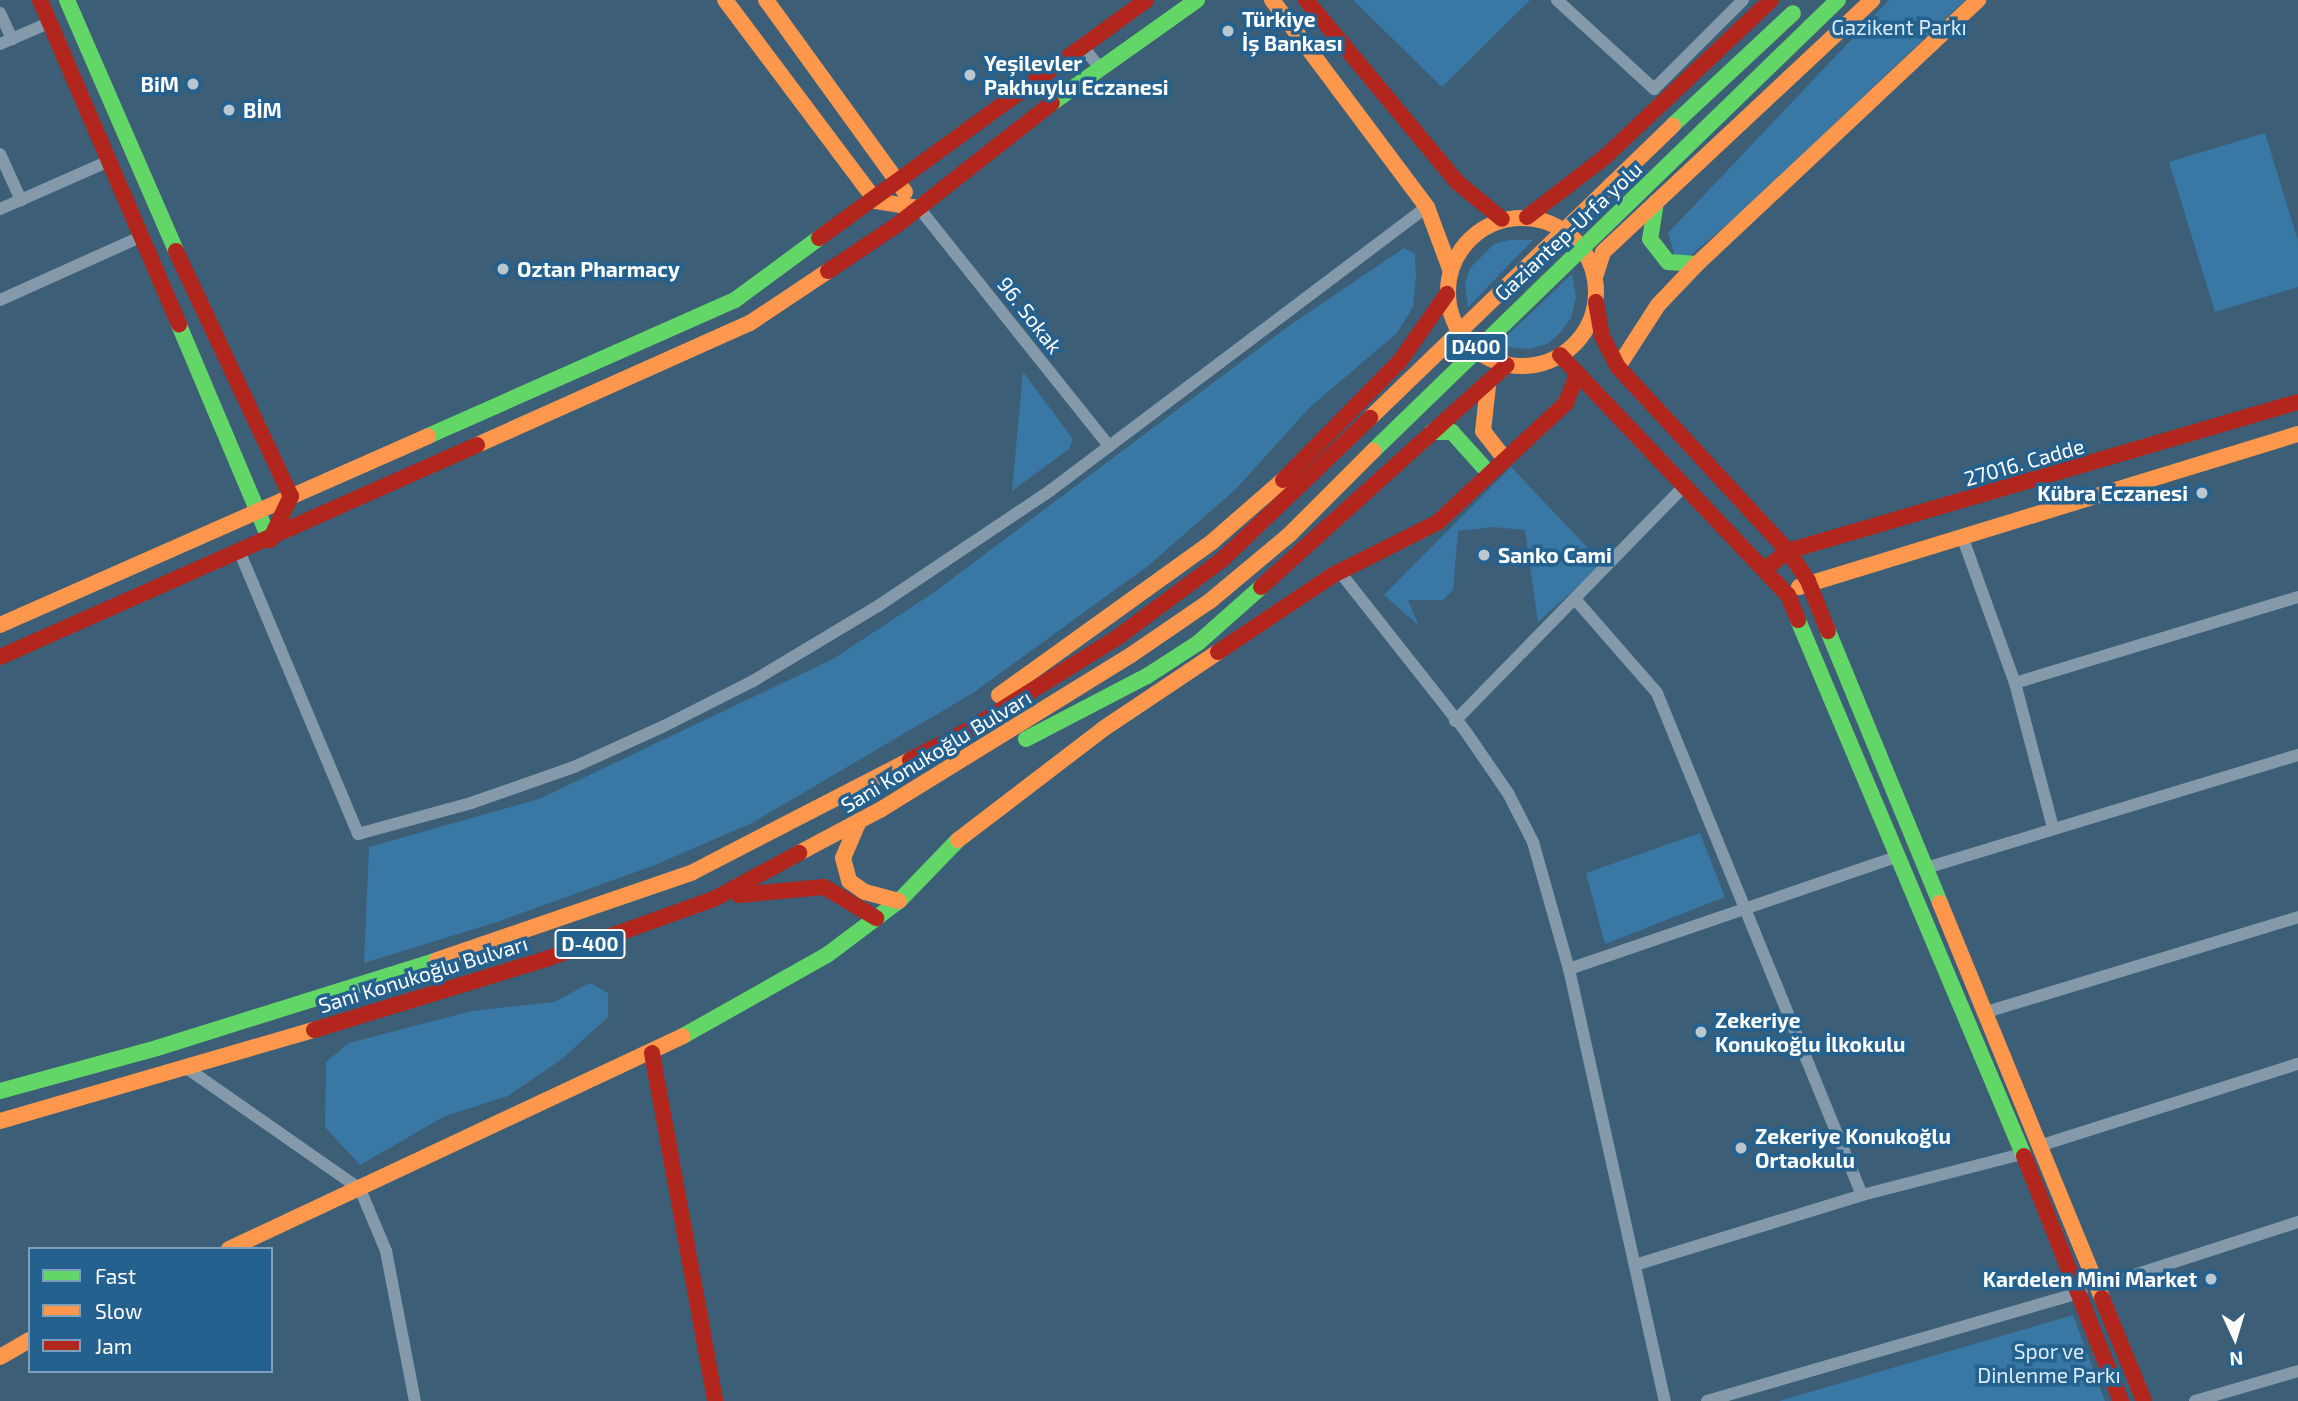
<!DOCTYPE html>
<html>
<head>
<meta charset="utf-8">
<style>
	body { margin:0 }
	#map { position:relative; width:2298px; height:1401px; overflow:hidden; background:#3c5e76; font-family:"Exo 2",sans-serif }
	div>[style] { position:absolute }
	.green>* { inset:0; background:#3978a5 }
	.street>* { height:12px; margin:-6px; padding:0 6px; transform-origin:6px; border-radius:6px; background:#849aaa }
	.fast>* { height:16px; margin:-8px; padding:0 8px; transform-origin:8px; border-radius:8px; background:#63d668 }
	.slow>* { height:16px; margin:-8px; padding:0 8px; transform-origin:8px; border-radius:8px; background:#ff974d }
	.slow>.ring { margin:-8px; padding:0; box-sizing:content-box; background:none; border:16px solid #ff974d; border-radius:50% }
	.jam>* { height:16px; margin:-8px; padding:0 8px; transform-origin:8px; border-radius:8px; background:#b3261e }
	.fast-bridge>* { height:16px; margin:-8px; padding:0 8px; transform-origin:8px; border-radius:8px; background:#63d668 }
	.slow-bridge>* { height:16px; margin:-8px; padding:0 8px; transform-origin:8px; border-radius:8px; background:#ff974d }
	.jam-bridge>* { height:16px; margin:-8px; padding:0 8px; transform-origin:8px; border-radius:8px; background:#b3261e }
	.dots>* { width:19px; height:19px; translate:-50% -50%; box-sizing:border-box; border:4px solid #24618f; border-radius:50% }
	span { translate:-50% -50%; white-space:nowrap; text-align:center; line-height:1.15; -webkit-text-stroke:7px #24618f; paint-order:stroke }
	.shield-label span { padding:2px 5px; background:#24618f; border:2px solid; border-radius:5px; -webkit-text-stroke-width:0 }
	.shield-label { font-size:19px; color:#fff; font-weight:700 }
	.poi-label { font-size:21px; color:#fff; font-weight:700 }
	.left { translate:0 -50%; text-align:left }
	.right { translate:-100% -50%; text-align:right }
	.park-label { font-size:21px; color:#daecf9 }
	.street-label { font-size:21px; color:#fff }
	.legend { position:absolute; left:28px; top:1247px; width:245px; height:126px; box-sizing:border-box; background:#24618f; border:2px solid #7ca0bc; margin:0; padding:9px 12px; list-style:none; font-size:21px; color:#fff }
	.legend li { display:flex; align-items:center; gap:14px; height:35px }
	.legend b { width:35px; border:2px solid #7ca0bc }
	.north { position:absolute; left:2200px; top:1303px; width:70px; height:70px; -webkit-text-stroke:5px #24618f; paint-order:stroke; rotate:176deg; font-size:19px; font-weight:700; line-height:28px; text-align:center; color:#fff }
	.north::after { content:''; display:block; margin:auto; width:24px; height:32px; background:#fff; clip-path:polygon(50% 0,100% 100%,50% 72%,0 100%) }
</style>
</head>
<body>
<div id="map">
	<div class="green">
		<i style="clip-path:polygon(1353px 0,1530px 0,1442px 87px)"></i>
		<i style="clip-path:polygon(1889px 0,1965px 0,1738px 215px,1684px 261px,1675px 256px,1668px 233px)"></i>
		<i style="clip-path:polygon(2265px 133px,2298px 241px,2298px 287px,2215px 312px,2169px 162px)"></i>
		<i style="clip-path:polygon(1509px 240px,1533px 240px,1468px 307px,1465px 284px,1470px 268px,1494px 244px)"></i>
		<i style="clip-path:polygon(1404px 248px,1415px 254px,1416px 277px,1413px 307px,1397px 333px,1309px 408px,1236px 489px,1149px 565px,973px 693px,752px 823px,655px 865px,497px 922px,364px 963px,369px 847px,539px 799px,833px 659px,933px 593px,1290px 325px)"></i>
		<i style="clip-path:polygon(1572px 274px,1576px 297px,1571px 318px,1560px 333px,1547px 344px,1530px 349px,1496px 346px)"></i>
		<i style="clip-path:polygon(1023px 372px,1073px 439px,1069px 449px,1012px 491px)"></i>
		<i style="clip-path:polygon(1511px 467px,1603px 564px,1538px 622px,1525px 530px,1493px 527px,1458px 531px,1453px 590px,1443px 600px,1408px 600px,1419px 626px,1384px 595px)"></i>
		<i style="clip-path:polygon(1700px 833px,1725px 897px,1605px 944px,1586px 873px)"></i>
		<i style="clip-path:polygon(590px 983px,608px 993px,608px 1017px,562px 1059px,508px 1096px,445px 1116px,360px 1165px,325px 1127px,326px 1062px,349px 1043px,472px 1011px,554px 1002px)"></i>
		<i style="clip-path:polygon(2073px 1315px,2105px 1401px,1779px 1401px)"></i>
	</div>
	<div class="street">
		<i style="left:1557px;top:0;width:132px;rotate:42.5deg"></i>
		<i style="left:1654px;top:89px;width:126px;rotate:-45deg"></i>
		<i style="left:0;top:13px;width:29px;rotate:65deg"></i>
		<i style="left:0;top:44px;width:56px;rotate:-23.3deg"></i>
		<i style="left:1083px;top:47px;width:28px;rotate:51deg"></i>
		<i style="left:0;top:154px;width:51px;rotate:65.5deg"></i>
		<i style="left:919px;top:208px;width:305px;rotate:51.4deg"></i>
		<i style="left:0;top:209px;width:121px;rotate:-23.8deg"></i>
		<i style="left:0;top:300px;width:154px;rotate:-24.2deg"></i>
		<i style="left:1962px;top:536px;width:156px;rotate:70.2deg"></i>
		<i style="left:2015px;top:683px;width:150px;rotate:75.3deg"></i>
		<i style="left:240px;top:553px;width:305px;rotate:67.2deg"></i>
		<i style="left:358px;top:834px;width:117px;rotate:-15.3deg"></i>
		<i style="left:471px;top:803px;width:109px;rotate:-19.3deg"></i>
		<i style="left:574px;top:767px;width:99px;rotate:-24.5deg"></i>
		<i style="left:664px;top:726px;width:100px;rotate:-26.8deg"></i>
		<i style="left:753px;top:681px;width:146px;rotate:-31deg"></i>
		<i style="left:878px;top:606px;width:208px;rotate:-33.8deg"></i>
		<i style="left:1051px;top:490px;width:471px;rotate:-37deg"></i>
		<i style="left:1339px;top:571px;width:205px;rotate:51.7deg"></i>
		<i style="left:1466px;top:732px;width:74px;rotate:55.5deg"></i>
		<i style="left:1508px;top:793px;width:55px;rotate:63deg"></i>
		<i style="left:1533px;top:842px;width:132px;rotate:74.2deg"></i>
		<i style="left:1569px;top:969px;width:443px;rotate:77.5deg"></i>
		<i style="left:1576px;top:600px;width:123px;rotate:48.9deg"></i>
		<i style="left:1657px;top:693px;width:542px;rotate:67.79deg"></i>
		<i style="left:2015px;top:683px;width:296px;rotate:-16.9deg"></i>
		<i style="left:1455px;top:721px;width:328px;rotate:-45.7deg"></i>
		<i style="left:1926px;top:868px;width:389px;rotate:-16.9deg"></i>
		<i style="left:1569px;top:969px;width:346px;rotate:-18.9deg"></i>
		<i style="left:1983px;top:1013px;width:329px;rotate:-16.9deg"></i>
		<i style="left:188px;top:1069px;width:210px;rotate:34.9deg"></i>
		<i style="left:360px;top:1189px;width:67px;rotate:67.2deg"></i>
		<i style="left:386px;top:1251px;width:153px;rotate:79.1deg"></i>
		<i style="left:2042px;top:1145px;width:269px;rotate:-17.6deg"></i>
		<i style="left:1635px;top:1265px;width:238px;rotate:-17.1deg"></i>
		<i style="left:1862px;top:1195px;width:165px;rotate:-14.4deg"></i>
		<i style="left:2100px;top:1286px;width:208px;rotate:-17.9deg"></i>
		<i style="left:1707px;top:1401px;width:390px;rotate:-16.2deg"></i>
		<i style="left:2195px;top:1401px;width:107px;rotate:-16.2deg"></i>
	</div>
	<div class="fast">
		<i style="left:67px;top:0;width:274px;rotate:66.5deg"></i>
		<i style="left:1810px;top:27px;width:39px;rotate:-44deg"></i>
		<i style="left:1052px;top:103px;width:178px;rotate:-35.4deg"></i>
		<i style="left:1656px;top:202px;width:37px;rotate:99deg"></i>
		<i style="left:1650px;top:239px;width:29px;rotate:52deg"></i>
		<i style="left:1668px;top:262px;width:29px;rotate:4deg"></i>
		<i style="left:179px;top:325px;width:233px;rotate:67.1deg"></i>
		<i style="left:1432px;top:432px;width:20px"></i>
		<i style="left:1452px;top:432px;width:54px;rotate:48deg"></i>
		<i style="left:428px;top:436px;width:336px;rotate:-23.9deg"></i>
		<i style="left:735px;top:300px;width:104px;rotate:-36.4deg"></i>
		<i style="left:1798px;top:620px;width:582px;rotate:67.14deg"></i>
		<i style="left:1828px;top:631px;width:294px;rotate:67.6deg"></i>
		<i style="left:1026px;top:739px;width:136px;rotate:-27.5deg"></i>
		<i style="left:1147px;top:676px;width:61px;rotate:-32.9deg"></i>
		<i style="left:1198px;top:643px;width:84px;rotate:-41.6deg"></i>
		<i style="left:683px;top:1036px;width:165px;rotate:-29.4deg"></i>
		<i style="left:827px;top:955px;width:90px;rotate:-36.9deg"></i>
		<i style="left:899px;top:901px;width:85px;rotate:-46deg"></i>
		<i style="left:0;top:1091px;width:163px;rotate:-15.3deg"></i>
		<i style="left:157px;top:1048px;width:294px;rotate:-17.4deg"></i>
	</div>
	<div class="slow">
		<i style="left:725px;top:0;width:251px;rotate:53.1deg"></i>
		<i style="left:876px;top:201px;width:44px;rotate:9.2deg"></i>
		<i style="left:766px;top:0;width:237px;rotate:54.1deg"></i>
		<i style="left:1272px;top:0;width:259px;rotate:53.2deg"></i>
		<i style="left:1427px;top:207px;width:66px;rotate:69.6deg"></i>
		<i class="ring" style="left:1448px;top:218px;width:132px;height:132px"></i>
		<i style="left:1595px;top:277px;width:26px;rotate:-72deg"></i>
		<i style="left:1603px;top:252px;width:369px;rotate:-43.1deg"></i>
		<i style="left:1618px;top:367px;width:74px;rotate:-57.2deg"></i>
		<i style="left:1658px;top:305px;width:57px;rotate:-46.4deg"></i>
		<i style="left:1697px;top:264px;width:386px;rotate:-43.2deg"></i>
		<i style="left:1488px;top:386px;width:45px;rotate:96.3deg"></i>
		<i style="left:1483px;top:431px;width:34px;rotate:52deg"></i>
		<i style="left:477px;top:445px;width:299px;rotate:-24.1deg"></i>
		<i style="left:750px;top:323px;width:94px;rotate:-33.7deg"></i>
		<i style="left:1799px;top:587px;width:522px;rotate:-17.05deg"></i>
		<i style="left:0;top:625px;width:468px;rotate:-23.8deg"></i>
		<i style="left:999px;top:695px;width:264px;rotate:-35.7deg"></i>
		<i style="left:1213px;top:541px;width:93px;rotate:-41.1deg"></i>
		<i style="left:859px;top:821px;width:40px;rotate:113.4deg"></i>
		<i style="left:843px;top:858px;width:24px;rotate:75deg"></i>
		<i style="left:849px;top:881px;width:19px;rotate:35deg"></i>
		<i style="left:865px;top:892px;width:35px;rotate:15deg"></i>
		<i style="left:958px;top:840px;width:183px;rotate:-37.4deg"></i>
		<i style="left:1103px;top:729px;width:138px;rotate:-33.8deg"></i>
		<i style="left:799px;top:853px;width:92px;rotate:-28deg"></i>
		<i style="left:880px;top:810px;width:295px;rotate:-31.7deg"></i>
		<i style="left:1940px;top:903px;width:427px;rotate:67.7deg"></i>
		<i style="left:437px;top:960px;width:268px;rotate:-18.9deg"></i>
		<i style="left:691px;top:873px;width:246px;rotate:-27.3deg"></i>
		<i style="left:0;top:1121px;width:327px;rotate:-16.2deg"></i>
		<i style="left:229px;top:1249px;width:501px;rotate:-25.13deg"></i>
		<i style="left:0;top:1357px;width:34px;rotate:-30deg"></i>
	</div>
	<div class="jam">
		<i style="left:40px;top:0;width:353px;rotate:66.8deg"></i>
		<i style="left:1306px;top:0;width:236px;rotate:50.3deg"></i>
		<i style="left:1457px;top:182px;width:58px;rotate:39.4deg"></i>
		<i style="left:1527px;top:217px;width:98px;rotate:-37.6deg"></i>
		<i style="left:1605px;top:157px;width:228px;rotate:-43.4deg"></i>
		<i style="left:819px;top:238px;width:404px;rotate:-36deg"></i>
		<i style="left:176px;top:251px;width:271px;rotate:64.9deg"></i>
		<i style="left:291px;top:496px;width:49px;rotate:115.5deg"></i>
		<i style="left:828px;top:271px;width:83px;rotate:-33.7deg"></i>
		<i style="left:897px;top:225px;width:197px;rotate:-38.2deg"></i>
		<i style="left:1596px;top:302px;width:35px;rotate:80deg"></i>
		<i style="left:1602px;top:336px;width:35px;rotate:63deg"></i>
		<i style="left:1618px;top:367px;width:251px;rotate:47.3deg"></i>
		<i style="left:1788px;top:551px;width:36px;rotate:56deg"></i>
		<i style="left:1808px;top:581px;width:54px;rotate:68.2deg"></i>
		<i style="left:1560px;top:355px;width:331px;rotate:46.5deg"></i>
		<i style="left:1788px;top:595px;width:27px;rotate:68deg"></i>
		<i style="left:1283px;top:480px;width:167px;rotate:-45.5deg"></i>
		<i style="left:1400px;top:361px;width:82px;rotate:-55deg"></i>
		<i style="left:1765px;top:569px;width:29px;rotate:-38deg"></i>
		<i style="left:1788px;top:551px;width:531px;rotate:-16.29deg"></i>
		<i style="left:1261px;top:587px;width:331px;rotate:-42.1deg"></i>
		<i style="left:1218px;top:652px;width:138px;rotate:-33.8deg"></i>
		<i style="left:1333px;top:575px;width:118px;rotate:-26.8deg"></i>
		<i style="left:1438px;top:522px;width:175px;rotate:-42.9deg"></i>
		<i style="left:1566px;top:403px;width:31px;rotate:-69deg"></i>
		<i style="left:0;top:657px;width:522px;rotate:-23.96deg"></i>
		<i style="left:910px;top:760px;width:64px;rotate:-27deg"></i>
		<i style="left:967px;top:731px;width:178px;rotate:-31.9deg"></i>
		<i style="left:739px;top:895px;width:85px;rotate:-5.4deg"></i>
		<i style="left:824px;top:887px;width:61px;rotate:30.8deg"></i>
		<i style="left:314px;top:1030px;width:246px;rotate:-17deg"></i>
		<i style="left:549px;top:958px;width:175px;rotate:-19.7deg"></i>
		<i style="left:714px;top:899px;width:97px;rotate:-28.4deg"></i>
		<i style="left:652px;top:1053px;width:354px;rotate:79.7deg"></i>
		<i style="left:2024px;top:1156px;width:264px;rotate:68.4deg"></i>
		<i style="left:2102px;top:1298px;width:111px;rotate:67.8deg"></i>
	</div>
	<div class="fast-bridge">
		<i style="left:1673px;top:125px;width:164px;rotate:-43deg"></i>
		<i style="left:1373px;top:451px;width:609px;rotate:-44.13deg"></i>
	</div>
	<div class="slow-bridge">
		<i style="left:1370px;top:418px;width:421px;rotate:-44deg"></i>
		<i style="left:1131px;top:655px;width:96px;rotate:-34.4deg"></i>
		<i style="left:1210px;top:601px;width:103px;rotate:-39.9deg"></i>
		<i style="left:1289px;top:535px;width:119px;rotate:-45deg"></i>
	</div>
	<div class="jam-bridge">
		<i style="left:1118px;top:637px;width:131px;rotate:-36.6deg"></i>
		<i style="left:1223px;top:559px;width:204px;rotate:-43.8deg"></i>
	</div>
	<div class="dots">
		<i style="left:1228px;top:31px;background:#bbc7cf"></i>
		<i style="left:970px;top:75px;background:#bbc7cf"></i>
		<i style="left:193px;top:84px;background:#bbc7cf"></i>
		<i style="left:229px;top:110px;background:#bbc7cf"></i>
		<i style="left:503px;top:269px;background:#bbc7cf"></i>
		<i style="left:2202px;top:493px;background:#bbc7cf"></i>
		<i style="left:1484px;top:555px;background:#bbc7cf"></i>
		<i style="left:1701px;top:1032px;background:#bbc7cf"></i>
		<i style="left:1741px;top:1148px;background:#bbc7cf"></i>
		<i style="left:2211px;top:1279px;background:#bbc7cf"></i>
	</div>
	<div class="shield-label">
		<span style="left:1476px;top:347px">D400</span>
		<span style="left:590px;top:944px">D-400</span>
	</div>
	<div class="poi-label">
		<span class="left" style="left:1242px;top:31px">Türkiye<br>İş Bankası</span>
		<span class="left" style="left:984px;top:75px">Yeşilevler<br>Pakhuylu Eczanesi</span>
		<span class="right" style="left:179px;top:84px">BiM</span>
		<span class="left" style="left:243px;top:110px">BİM</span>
		<span class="left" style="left:517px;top:269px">Oztan Pharmacy</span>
		<span class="right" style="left:2188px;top:493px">Kübra Eczanesi</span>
		<span class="left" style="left:1498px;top:555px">Sanko Cami</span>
		<span class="left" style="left:1715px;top:1032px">Zekeriye<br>Konukoğlu İlkokulu</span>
		<span class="left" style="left:1755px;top:1148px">Zekeriye Konukoğlu<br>Ortaokulu</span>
		<span class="right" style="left:2197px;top:1279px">Kardelen Mini Market</span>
	</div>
	<div class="park-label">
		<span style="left:1899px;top:27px">Gazikent Parkı</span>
		<span style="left:2049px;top:1363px">Spor ve<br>Dinlenme Parkı</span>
	</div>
	<div class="street-label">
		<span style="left:1568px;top:231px;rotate:-43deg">Gaziantep-Urfa yolu</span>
		<span style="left:1030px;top:315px;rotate:52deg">96. Sokak</span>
		<span style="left:2024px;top:462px;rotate:-16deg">27016. Cadde</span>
		<span style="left:936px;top:751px;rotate:-31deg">Sani Konukoğlu Bulvarı</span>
		<span style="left:423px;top:974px;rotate:-17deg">Sani Konukoğlu Bulvarı</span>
	</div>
	<ul class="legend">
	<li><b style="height:9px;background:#63d668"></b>Fast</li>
	<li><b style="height:9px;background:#ff974d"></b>Slow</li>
	<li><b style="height:9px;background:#b3261e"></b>Jam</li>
	</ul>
	<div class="north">N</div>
</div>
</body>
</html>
